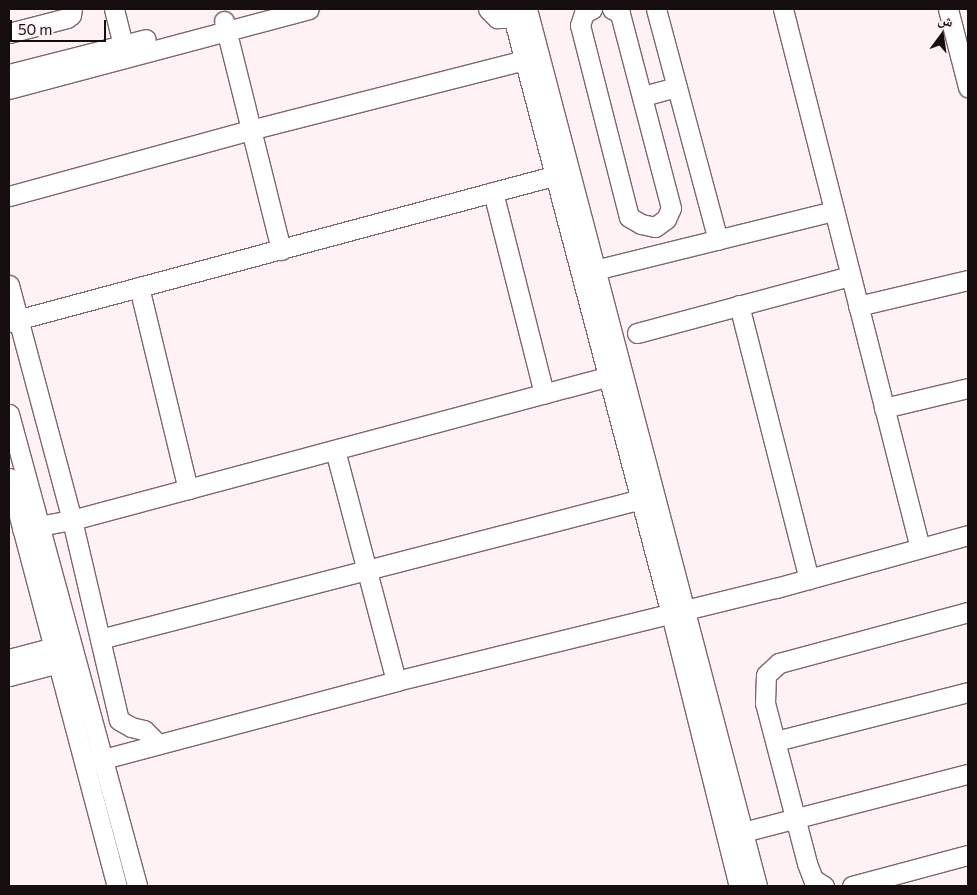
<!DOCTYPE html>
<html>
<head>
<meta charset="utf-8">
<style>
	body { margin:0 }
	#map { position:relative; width:977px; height:895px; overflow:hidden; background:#fef2f5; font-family:Commissioner,"Noto Naskh Arabic",sans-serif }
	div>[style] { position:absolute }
	.roads { filter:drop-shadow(1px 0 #7e666c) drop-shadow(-1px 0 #7e666c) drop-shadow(0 1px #7e666c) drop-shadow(0 -1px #7e666c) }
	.minor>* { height:19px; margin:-9.5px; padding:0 9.5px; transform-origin:9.5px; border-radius:9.5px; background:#fff }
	span { translate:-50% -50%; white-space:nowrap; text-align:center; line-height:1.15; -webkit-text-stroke:4.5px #fef2f5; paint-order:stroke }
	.frame { position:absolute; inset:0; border:10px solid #160d0f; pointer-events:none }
	.north { position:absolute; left:917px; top:10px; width:50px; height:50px; -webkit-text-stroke:4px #fef2f5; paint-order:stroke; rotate:14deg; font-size:14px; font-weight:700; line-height:20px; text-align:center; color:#160d0f }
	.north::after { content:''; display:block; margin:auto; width:18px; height:22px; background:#160d0f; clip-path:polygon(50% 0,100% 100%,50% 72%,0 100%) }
	.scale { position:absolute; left:10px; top:20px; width:96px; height:22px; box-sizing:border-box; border:2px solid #160d0f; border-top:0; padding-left:6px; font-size:15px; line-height:18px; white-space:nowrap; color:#160d0f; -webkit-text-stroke:4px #fef2f5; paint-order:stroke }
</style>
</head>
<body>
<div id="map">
	<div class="roads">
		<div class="minor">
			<i style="left:114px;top:9px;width:37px;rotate:76deg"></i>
			<i style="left:488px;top:9px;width:13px;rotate:45deg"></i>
			<i style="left:497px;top:18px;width:16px"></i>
			<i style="left:511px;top:9px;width:626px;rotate:75.19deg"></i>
			<i style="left:671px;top:614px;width:280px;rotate:76deg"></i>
			<i style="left:527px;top:9px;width:907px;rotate:75.3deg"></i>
			<i style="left:592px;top:9px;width:9px;rotate:153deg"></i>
			<i style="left:584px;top:13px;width:13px;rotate:108deg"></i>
			<i style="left:580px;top:25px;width:198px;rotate:75.7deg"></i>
			<i style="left:629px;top:217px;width:14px;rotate:30deg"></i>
			<i style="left:641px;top:224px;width:14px;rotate:12deg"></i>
			<i style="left:655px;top:227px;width:14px;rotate:-36deg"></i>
			<i style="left:666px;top:219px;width:12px;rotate:-66deg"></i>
			<i style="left:671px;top:208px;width:202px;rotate:-104.7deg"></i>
			<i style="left:620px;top:13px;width:9px;rotate:-153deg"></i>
			<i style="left:656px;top:9px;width:239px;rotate:75deg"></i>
			<i style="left:783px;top:9px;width:556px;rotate:75.74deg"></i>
			<i style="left:948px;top:9px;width:81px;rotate:75.6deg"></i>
			<i style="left:224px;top:21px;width:236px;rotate:76deg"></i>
			<i style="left:9px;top:33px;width:60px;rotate:-14.5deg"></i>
			<i style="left:67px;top:18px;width:5px;rotate:-37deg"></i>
			<i style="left:71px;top:15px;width:6px;rotate:-81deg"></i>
			<i style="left:9px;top:74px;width:141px;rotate:-14.3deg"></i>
			<i style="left:9px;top:89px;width:310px;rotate:-14.9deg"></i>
			<i style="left:643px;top:96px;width:35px;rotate:-15deg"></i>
			<i style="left:493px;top:192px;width:208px;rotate:75.8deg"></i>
			<i style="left:9px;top:196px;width:250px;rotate:-15.3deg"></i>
			<i style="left:250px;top:130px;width:296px;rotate:-14.3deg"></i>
			<i style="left:595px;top:270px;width:246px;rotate:-13.9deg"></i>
			<i style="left:9px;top:285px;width:243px;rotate:75deg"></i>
			<i style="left:72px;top:520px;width:205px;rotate:76.8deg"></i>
			<i style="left:119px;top:720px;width:14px;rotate:30deg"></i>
			<i style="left:131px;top:727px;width:13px;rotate:13deg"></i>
			<i style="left:144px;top:730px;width:20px;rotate:45deg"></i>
			<i style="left:139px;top:287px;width:208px;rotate:76.4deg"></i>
			<i style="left:739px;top:305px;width:283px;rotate:75.7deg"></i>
			<i style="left:858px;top:306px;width:113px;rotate:-13.3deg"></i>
			<i style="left:9px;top:322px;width:579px;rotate:-15.02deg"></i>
			<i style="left:637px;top:333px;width:220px;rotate:-15deg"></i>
			<i style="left:884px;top:408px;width:86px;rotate:-13.4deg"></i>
			<i style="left:9px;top:414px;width:489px;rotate:74.8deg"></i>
			<i style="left:335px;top:450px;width:239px;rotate:75.2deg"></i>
			<i style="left:9px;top:478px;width:422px;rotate:75.2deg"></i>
			<i style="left:22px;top:529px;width:51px;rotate:-10.2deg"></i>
			<i style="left:72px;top:520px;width:568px;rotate:-14.99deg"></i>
			<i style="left:100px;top:639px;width:571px;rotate:-14.5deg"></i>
			<i style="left:9px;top:659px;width:59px;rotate:-14.7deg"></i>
			<i style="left:9px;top:676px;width:63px;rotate:-14.7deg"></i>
			<i style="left:776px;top:741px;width:198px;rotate:-14.3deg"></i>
			<i style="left:85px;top:764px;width:322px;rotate:-14.9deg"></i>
			<i style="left:396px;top:681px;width:391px;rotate:-13.8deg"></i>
			<i style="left:776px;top:588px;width:199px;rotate:-15.4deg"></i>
			<i style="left:743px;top:832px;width:232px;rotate:-14.5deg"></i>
			<i style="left:824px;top:886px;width:13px;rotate:-148deg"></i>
			<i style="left:813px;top:879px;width:17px;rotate:-111deg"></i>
			<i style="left:807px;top:863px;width:165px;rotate:-104.7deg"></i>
			<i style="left:765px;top:703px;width:28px;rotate:-88deg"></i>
			<i style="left:766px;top:675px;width:18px;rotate:-43deg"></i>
			<i style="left:779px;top:663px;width:196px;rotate:-15.1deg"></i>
			<i style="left:852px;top:886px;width:120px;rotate:-15deg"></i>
		</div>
	</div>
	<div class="frame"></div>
	<div class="north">ش</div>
	<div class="scale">50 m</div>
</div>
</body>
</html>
